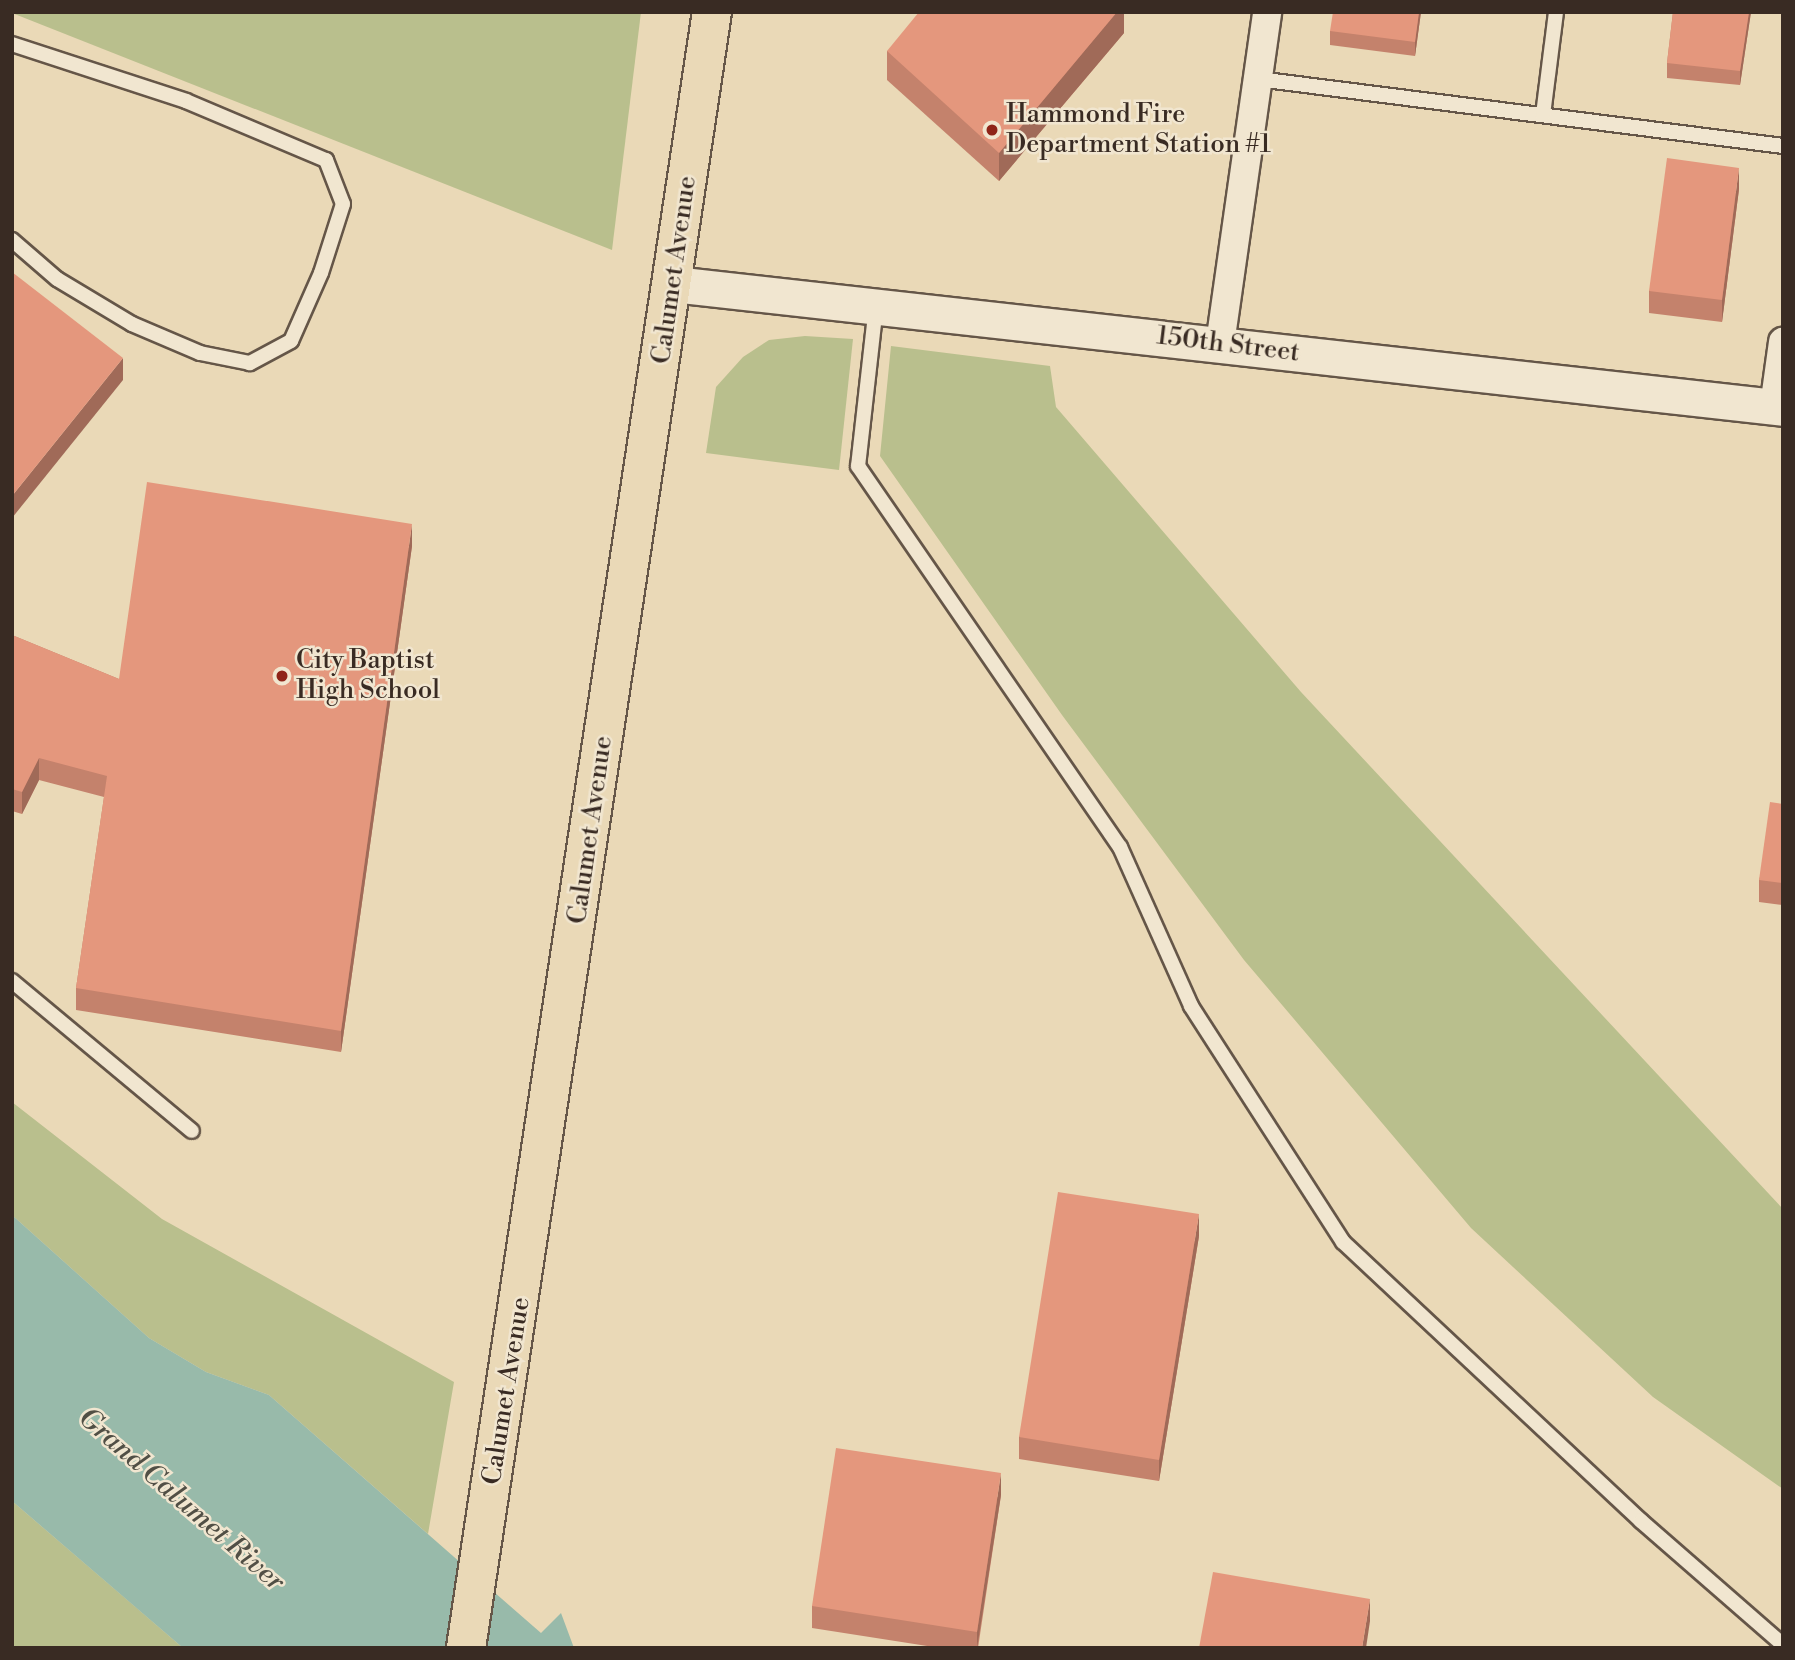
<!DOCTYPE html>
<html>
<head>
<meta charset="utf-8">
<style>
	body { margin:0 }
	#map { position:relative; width:1795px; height:1660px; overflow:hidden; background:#ead9b7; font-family:"Libre Bodoni",serif }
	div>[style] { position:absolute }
	.green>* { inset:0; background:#b9bf8d }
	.water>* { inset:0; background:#98baaa }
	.roads { filter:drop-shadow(2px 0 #655648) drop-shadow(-2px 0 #655648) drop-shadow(0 2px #655648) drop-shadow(0 -2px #655648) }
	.service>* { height:14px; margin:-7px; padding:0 7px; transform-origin:7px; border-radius:7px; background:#f1e6d0 }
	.minor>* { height:28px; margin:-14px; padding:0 14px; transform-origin:14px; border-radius:14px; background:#f1e6d0 }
	.tertiary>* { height:35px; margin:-17.5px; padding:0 17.5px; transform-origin:17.5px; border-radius:17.5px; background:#f1e6d0 }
	.primary>* { height:38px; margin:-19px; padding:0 19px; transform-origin:19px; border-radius:19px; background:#ead9b7 }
	.wall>* { inset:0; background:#c4826c }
	.shaded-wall>* { inset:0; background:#a06a58 }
	.building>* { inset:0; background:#e4977d }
	.dots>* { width:19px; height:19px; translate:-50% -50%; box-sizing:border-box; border:4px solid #f1e6d0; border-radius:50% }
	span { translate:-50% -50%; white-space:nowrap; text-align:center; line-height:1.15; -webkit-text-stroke:5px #f1e6d0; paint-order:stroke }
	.poi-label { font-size:26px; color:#392b23 }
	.left { translate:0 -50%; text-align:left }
	.street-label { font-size:26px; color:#392b23 }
	.water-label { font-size:28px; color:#514f45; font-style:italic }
	.frame { position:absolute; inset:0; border:14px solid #392b23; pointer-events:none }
</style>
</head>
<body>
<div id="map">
	<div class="green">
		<i style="clip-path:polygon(12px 12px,641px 12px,612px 250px,12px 13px)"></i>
		<i style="clip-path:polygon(805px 336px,853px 339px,839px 470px,706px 453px,716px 387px,743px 357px,769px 340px)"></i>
		<i style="clip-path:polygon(891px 346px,1050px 366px,1056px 407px,1301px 692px,1783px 1209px,1783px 1489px,1653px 1397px,1471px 1228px,1244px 960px,1062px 715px,880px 456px)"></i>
		<i style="clip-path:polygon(12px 1102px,162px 1219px,454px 1382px,428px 1534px,269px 1395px,206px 1372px,149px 1338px,12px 1215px)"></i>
		<i style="clip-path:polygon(12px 1501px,132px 1604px,183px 1648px,12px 1648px)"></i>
	</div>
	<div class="water">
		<i style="clip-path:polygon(12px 1215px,149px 1338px,206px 1372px,269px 1395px,541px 1633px,561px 1613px,574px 1648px,183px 1648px,12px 1501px)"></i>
	</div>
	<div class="roads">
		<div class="service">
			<i style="left:12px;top:44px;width:183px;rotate:18.1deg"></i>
			<i style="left:186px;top:101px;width:152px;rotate:22.9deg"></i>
			<i style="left:326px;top:160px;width:47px;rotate:68.9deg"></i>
			<i style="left:343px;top:204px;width:72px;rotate:107.7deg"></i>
			<i style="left:321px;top:273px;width:74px;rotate:113.8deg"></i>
			<i style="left:291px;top:341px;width:47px;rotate:151.8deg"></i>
			<i style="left:250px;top:363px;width:51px;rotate:-168.7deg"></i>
			<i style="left:200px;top:353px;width:74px;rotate:-156.9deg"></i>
			<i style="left:132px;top:324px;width:87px;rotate:-149deg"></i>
			<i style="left:57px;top:279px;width:60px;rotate:-139.1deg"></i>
			<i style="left:1258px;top:79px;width:529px;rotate:7.27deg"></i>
			<i style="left:1543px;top:115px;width:104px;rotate:-82.8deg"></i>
			<i style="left:876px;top:306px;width:161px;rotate:96.4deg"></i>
			<i style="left:858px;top:466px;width:462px;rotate:55.5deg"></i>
			<i style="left:1120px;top:847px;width:174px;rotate:65.9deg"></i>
			<i style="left:1191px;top:1006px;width:281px;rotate:57.2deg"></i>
			<i style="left:1343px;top:1242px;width:408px;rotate:43.1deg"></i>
			<i style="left:1641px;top:1521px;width:189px;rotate:41.1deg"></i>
			<i style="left:12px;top:981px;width:234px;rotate:39.8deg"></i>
		</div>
		<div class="minor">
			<i style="left:1220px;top:344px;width:335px;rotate:-81.9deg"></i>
			<i style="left:1774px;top:407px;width:66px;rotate:-82.1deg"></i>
		</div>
		<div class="tertiary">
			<i style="left:673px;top:284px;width:1117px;rotate:6.37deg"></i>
		</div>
		<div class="primary">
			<i style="left:466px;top:1648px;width:1654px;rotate:-81.45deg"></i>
		</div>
	</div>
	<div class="wall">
		<i style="clip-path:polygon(1124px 12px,1124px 33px,999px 181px,887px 80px,887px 51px)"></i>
		<i style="clip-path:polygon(1421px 12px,1415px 56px,1330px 45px,1330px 31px)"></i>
		<i style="clip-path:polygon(1673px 12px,1751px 12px,1740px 85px,1667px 78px,1667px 63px)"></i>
		<i style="clip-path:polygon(1739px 189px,1722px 322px,1649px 313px,1649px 291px)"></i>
		<i style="clip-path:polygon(412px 546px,341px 1052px,76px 1010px,76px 988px,104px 797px,39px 780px,22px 814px,12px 811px,12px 635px,119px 679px)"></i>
		<i style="clip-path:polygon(1783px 804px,1783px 905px,1759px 902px,1759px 880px)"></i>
		<i style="clip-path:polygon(1199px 1236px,1159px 1481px,1019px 1459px,1019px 1437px)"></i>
		<i style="clip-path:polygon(1001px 1495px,978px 1648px,940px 1648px,812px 1628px,812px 1606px)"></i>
	</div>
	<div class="shaded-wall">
		<i style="clip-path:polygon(1117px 12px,1124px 12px,1124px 33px,999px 181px,999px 153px)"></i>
		<i style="clip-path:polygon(1419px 12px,1421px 12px,1415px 56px,1415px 42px)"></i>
		<i style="clip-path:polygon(1749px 12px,1751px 12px,1740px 85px,1740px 71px)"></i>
		<i style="clip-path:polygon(1739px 168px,1739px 189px,1722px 322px,1722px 300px)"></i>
		<i style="clip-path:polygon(123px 358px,123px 380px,12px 518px,12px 496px)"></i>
		<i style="clip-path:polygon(412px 524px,412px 546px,341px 1052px,341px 1031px)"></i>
		<i style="clip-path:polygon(39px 758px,39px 780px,22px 814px,22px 792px)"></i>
		<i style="clip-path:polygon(1199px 1214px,1199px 1236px,1159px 1481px,1159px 1460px)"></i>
		<i style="clip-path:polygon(1001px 1473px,1001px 1495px,977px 1648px,977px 1632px)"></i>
		<i style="clip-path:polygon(1370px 1599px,1370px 1621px,1366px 1648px,1362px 1648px)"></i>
	</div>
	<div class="building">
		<i style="clip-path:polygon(919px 12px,1117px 12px,999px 153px,887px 51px)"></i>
		<i style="clip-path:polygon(1333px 12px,1419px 12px,1415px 42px,1330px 31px)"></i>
		<i style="clip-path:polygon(1673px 12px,1749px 12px,1740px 71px,1667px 63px)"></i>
		<i style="clip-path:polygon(1667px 158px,1739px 168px,1722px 300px,1649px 291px)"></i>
		<i style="clip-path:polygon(12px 272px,123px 358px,12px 496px)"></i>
		<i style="clip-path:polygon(147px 482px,412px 524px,341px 1031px,76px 988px,107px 776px,39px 758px,22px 792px,12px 789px,12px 635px,119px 679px)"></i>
		<i style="clip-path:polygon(1770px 802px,1783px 804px,1783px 883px,1759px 880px)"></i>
		<i style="clip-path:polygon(1058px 1192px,1199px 1214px,1159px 1460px,1019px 1437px)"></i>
		<i style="clip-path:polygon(836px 1448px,1001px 1473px,977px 1632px,812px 1606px)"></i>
		<i style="clip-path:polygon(1213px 1572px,1370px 1599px,1362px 1648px,1199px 1648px)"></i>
	</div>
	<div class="dots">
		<i style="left:992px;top:130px;background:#8f2418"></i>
		<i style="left:282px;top:676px;background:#8f2418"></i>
	</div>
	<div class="poi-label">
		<span class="left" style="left:1006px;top:130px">Hammond Fire<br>Department Station #1</span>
		<span class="left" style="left:296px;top:676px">City Baptist<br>High School</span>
	</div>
	<div class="street-label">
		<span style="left:675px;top:270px;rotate:-82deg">Calumet Avenue</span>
		<span style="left:1228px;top:345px;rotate:7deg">150th Street</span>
		<span style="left:591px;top:830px;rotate:-82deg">Calumet Avenue</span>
		<span style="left:507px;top:1391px;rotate:-81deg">Calumet Avenue</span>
	</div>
	<div class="water-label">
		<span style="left:181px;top:1500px;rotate:41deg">Grand Calumet River</span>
	</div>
	<div class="frame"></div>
</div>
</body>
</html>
